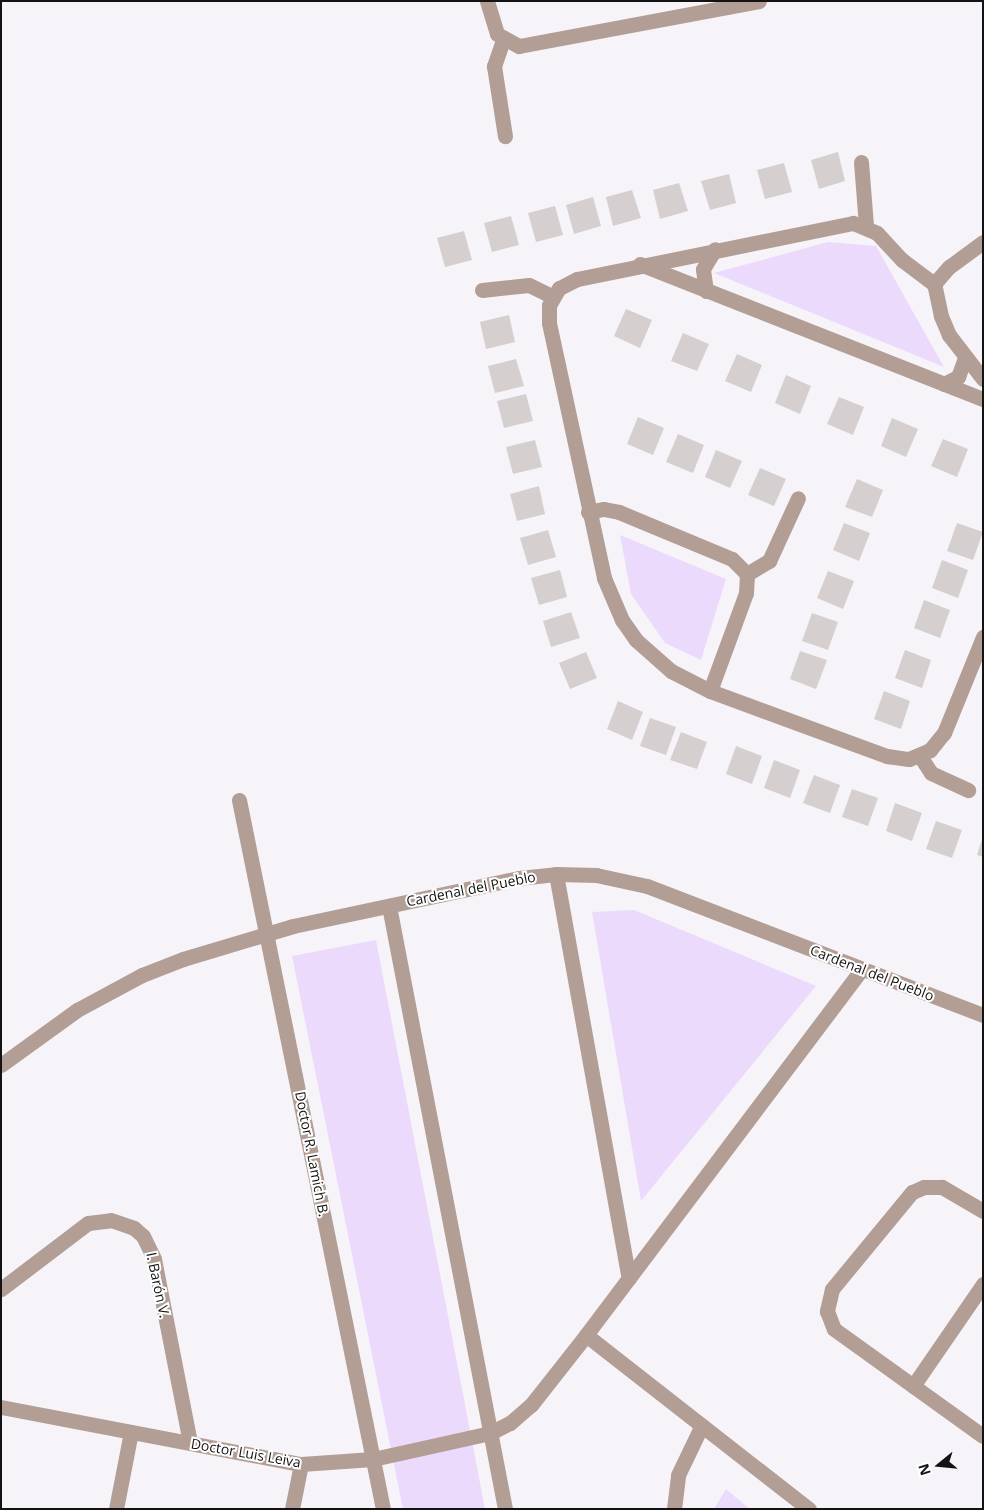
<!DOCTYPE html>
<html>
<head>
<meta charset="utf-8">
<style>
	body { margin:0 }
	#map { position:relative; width:984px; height:1510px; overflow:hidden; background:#f6f4f8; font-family:"Open Sans",sans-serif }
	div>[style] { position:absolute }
	.green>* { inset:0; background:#ecdafd }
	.building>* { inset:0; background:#d5d0cf }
	.minor>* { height:15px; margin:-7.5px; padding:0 7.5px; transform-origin:7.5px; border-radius:7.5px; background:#b29e94 }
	span { translate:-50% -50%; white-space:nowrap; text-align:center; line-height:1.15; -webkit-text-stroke:4px #fff; paint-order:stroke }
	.street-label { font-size:14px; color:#141314 }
	.frame { position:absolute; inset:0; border:2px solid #141314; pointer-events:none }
	.north { position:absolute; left:914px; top:1440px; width:50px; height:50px; -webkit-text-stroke:4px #fff; paint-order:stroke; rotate:253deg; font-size:14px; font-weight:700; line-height:20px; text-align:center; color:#141314 }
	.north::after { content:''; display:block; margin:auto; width:18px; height:22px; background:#141314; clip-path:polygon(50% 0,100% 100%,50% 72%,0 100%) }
</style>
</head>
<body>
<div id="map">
	<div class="green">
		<i style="clip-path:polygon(828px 242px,876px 246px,944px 367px,714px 273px)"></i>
		<i style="clip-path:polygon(620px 535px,726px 579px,701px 660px,665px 643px,631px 594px)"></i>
		<i style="clip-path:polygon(634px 910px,816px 986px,641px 1201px,592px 912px)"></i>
		<i style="clip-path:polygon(376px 940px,485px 1509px,403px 1509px,292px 956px)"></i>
		<i style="clip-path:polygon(726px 1489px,750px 1509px,751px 1509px,714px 1509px)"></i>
	</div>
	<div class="building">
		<i style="clip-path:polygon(838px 152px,845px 181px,819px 189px,811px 160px)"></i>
		<i style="clip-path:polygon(784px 163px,792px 192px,765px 199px,757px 170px)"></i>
		<i style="clip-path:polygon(729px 174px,736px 203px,710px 210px,701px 181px)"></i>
		<i style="clip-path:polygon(679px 183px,688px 211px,660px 219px,653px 190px)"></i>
		<i style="clip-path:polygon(632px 190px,641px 218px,613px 226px,606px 197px)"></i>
		<i style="clip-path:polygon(593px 197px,601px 226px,574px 234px,566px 205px)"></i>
		<i style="clip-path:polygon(555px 206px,563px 235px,536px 242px,528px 213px)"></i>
		<i style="clip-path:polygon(511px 216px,519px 245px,492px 252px,484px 223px)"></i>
		<i style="clip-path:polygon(464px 231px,472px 260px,445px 267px,437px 238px)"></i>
		<i style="clip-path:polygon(626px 309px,652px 320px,640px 348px,614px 336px)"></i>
		<i style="clip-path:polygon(509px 315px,515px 342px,486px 349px,480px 322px)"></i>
		<i style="clip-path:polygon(683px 333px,709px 344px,697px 371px,671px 361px)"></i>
		<i style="clip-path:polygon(737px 354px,762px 365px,751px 392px,725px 381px)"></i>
		<i style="clip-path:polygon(516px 359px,524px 386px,495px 393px,488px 366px)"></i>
		<i style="clip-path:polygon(786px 375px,811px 386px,800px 414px,775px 403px)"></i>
		<i style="clip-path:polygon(526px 394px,533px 421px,504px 428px,497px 401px)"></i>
		<i style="clip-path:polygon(839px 397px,864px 407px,853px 435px,827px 424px)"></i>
		<i style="clip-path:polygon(638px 417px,664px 428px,653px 455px,627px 444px)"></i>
		<i style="clip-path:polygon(892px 418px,918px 429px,906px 457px,881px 446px)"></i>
		<i style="clip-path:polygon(678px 434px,704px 445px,693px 473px,666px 462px)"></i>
		<i style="clip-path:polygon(943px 439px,968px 449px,957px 477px,931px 466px)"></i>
		<i style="clip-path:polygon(535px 440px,542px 467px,513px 474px,506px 447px)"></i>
		<i style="clip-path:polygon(716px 450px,742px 461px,730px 488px,705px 477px)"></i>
		<i style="clip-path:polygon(760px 468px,786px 479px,774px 506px,748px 495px)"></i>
		<i style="clip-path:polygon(857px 479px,883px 490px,872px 517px,845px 507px)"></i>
		<i style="clip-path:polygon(539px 486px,545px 514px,517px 521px,510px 494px)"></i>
		<i style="clip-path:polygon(844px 523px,870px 533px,859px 561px,833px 550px)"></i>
		<i style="clip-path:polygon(957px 523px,983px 532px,973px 560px,947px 551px)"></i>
		<i style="clip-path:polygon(548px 530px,556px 557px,528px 565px,520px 538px)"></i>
		<i style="clip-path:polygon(942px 560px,968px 570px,958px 598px,932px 588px)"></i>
		<i style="clip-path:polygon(560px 570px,567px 597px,539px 605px,531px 578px)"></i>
		<i style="clip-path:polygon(828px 571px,854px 581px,843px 609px,817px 598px)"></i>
		<i style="clip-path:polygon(924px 600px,950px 610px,940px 638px,914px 628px)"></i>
		<i style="clip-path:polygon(571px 612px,580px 638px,551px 647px,543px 621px)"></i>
		<i style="clip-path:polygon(812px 613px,838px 622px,828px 650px,802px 641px)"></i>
		<i style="clip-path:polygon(905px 650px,931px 660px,922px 688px,895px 678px)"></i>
		<i style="clip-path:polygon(800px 651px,827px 660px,816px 689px,790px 679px)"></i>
		<i style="clip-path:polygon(586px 652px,597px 678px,570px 689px,559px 663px)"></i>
		<i style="clip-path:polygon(884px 691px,910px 701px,901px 729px,874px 719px)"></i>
		<i style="clip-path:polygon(618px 701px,643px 712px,632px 740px,607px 729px)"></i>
		<i style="clip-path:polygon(650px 718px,676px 727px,666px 755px,640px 746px)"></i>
		<i style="clip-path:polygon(681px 732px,707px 742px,697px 769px,670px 760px)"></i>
		<i style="clip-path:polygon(736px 746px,762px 756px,752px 784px,726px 774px)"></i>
		<i style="clip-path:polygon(774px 760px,800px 770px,790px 798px,764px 788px)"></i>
		<i style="clip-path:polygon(814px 775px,840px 785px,830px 813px,803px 803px)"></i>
		<i style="clip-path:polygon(852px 789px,878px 798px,868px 826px,842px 817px)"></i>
		<i style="clip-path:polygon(895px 803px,922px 813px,912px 841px,886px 831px)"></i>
		<i style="clip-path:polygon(936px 821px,962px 830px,952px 858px,926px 849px)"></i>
		<i style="clip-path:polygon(982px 839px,983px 839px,983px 857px,977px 855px)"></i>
	</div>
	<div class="minor">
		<i style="left:487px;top:1px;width:34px;rotate:73deg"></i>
		<i style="left:497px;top:34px;width:25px;rotate:29deg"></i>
		<i style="left:519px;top:46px;width:244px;rotate:-10.6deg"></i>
		<i style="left:503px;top:40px;width:28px;rotate:109deg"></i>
		<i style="left:494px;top:66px;width:71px;rotate:81.1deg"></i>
		<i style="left:861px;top:162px;width:64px;rotate:85.5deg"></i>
		<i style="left:640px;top:264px;width:369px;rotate:21.5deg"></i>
		<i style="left:934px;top:284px;width:23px;rotate:-49deg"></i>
		<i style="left:949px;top:267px;width:42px;rotate:-36.3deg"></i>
		<i style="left:482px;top:290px;width:47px;rotate:-6.1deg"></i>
		<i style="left:529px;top:285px;width:25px;rotate:26deg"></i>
		<i style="left:706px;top:291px;width:22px;rotate:-98deg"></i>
		<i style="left:703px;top:269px;width:23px;rotate:-59deg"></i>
		<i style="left:983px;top:379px;width:56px;rotate:-127.7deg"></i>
		<i style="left:949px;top:335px;width:21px;rotate:-113deg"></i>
		<i style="left:941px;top:316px;width:33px;rotate:-102deg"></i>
		<i style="left:934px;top:284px;width:40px;rotate:-143deg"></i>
		<i style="left:902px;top:260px;width:37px;rotate:-133deg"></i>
		<i style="left:877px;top:233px;width:26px;rotate:-157deg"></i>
		<i style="left:853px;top:223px;width:282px;rotate:168.5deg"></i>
		<i style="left:577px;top:279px;width:20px;rotate:153deg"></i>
		<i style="left:559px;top:288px;width:20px;rotate:120deg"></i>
		<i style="left:549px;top:305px;width:18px;rotate:90deg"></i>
		<i style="left:549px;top:323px;width:261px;rotate:77.8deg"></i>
		<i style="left:604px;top:578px;width:46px;rotate:66.8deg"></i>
		<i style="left:622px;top:620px;width:24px;rotate:55deg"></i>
		<i style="left:636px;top:640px;width:47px;rotate:41.5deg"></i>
		<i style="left:671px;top:671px;width:44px;rotate:27.1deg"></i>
		<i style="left:710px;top:691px;width:189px;rotate:20.2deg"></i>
		<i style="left:887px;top:756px;width:22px;rotate:8deg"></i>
		<i style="left:909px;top:759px;width:23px;rotate:-23deg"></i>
		<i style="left:930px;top:750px;width:22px;rotate:-51deg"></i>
		<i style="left:944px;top:733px;width:104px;rotate:-67.9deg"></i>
		<i style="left:944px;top:384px;width:16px;rotate:-27deg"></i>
		<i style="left:958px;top:377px;width:20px;rotate:-70deg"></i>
		<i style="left:588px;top:512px;width:16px;rotate:-11deg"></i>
		<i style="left:604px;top:509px;width:15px;rotate:11deg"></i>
		<i style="left:619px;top:512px;width:122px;rotate:22.6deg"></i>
		<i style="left:732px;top:559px;width:21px;rotate:45deg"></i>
		<i style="left:747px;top:574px;width:19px;rotate:93deg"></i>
		<i style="left:746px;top:593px;width:104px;rotate:110.2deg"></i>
		<i style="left:747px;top:574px;width:26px;rotate:-31deg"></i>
		<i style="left:769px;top:561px;width:69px;rotate:-65.3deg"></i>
		<i style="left:920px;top:756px;width:20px;rotate:57deg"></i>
		<i style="left:931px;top:773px;width:41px;rotate:24.7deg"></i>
		<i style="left:239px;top:800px;width:723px;rotate:78.52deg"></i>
		<i style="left:556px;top:874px;width:411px;rotate:79.8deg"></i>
		<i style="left:389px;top:906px;width:614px;rotate:79.11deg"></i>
		<i style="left:1px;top:1065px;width:94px;rotate:-35.9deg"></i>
		<i style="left:77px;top:1010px;width:74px;rotate:-28.3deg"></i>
		<i style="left:142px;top:975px;width:44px;rotate:-21.3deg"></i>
		<i style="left:183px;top:959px;width:115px;rotate:-16.7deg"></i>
		<i style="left:293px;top:926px;width:231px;rotate:-12deg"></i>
		<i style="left:519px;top:878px;width:37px;rotate:-6deg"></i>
		<i style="left:556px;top:874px;width:40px;rotate:1.4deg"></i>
		<i style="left:596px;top:875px;width:52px;rotate:12.2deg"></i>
		<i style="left:647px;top:886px;width:360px;rotate:21deg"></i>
		<i style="left:983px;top:1211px;width:48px;rotate:-149.7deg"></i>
		<i style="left:942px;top:1187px;width:18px;rotate:180deg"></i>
		<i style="left:924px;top:1187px;width:13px;rotate:157deg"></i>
		<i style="left:912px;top:1192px;width:126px;rotate:129.5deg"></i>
		<i style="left:832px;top:1289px;width:23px;rotate:103deg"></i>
		<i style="left:827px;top:1311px;width:19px;rotate:69deg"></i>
		<i style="left:834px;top:1329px;width:183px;rotate:35.7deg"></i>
		<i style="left:1px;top:1289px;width:109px;rotate:-37.2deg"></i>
		<i style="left:88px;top:1223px;width:23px;rotate:-7deg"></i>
		<i style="left:111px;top:1220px;width:24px;rotate:19deg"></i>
		<i style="left:134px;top:1228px;width:12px;rotate:42deg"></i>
		<i style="left:143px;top:1236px;width:25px;rotate:64deg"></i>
		<i style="left:154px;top:1259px;width:187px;rotate:78.9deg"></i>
		<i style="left:586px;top:1335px;width:283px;rotate:38deg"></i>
		<i style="left:913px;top:1386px;width:124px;rotate:-55.5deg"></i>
		<i style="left:1px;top:1407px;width:305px;rotate:10.8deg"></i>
		<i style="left:301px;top:1464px;width:72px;rotate:-4deg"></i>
		<i style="left:373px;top:1459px;width:120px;rotate:-12.5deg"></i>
		<i style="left:490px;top:1433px;width:22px;rotate:-27deg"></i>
		<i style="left:510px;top:1423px;width:28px;rotate:-41deg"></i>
		<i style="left:531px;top:1405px;width:89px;rotate:-51.8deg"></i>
		<i style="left:586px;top:1335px;width:458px;rotate:-53deg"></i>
		<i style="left:116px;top:1509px;width:78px;rotate:-79deg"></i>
		<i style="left:292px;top:1509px;width:46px;rotate:-78.7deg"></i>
		<i style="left:674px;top:1509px;width:34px;rotate:-83deg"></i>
		<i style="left:678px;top:1475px;width:55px;rotate:-64.4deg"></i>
	</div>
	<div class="street-label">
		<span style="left:471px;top:889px;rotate:-11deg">Cardenal del Pueblo</span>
		<span style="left:872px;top:973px;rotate:21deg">Cardenal del Pueblo</span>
		<span style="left:312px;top:1154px;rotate:79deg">Doctor R. Lamich B.</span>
		<span style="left:158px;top:1285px;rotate:78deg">I. Barón V.</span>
		<span style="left:246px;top:1453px;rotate:10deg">Doctor Luis Leiva</span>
	</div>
	<div class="frame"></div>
	<div class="north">N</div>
</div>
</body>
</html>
